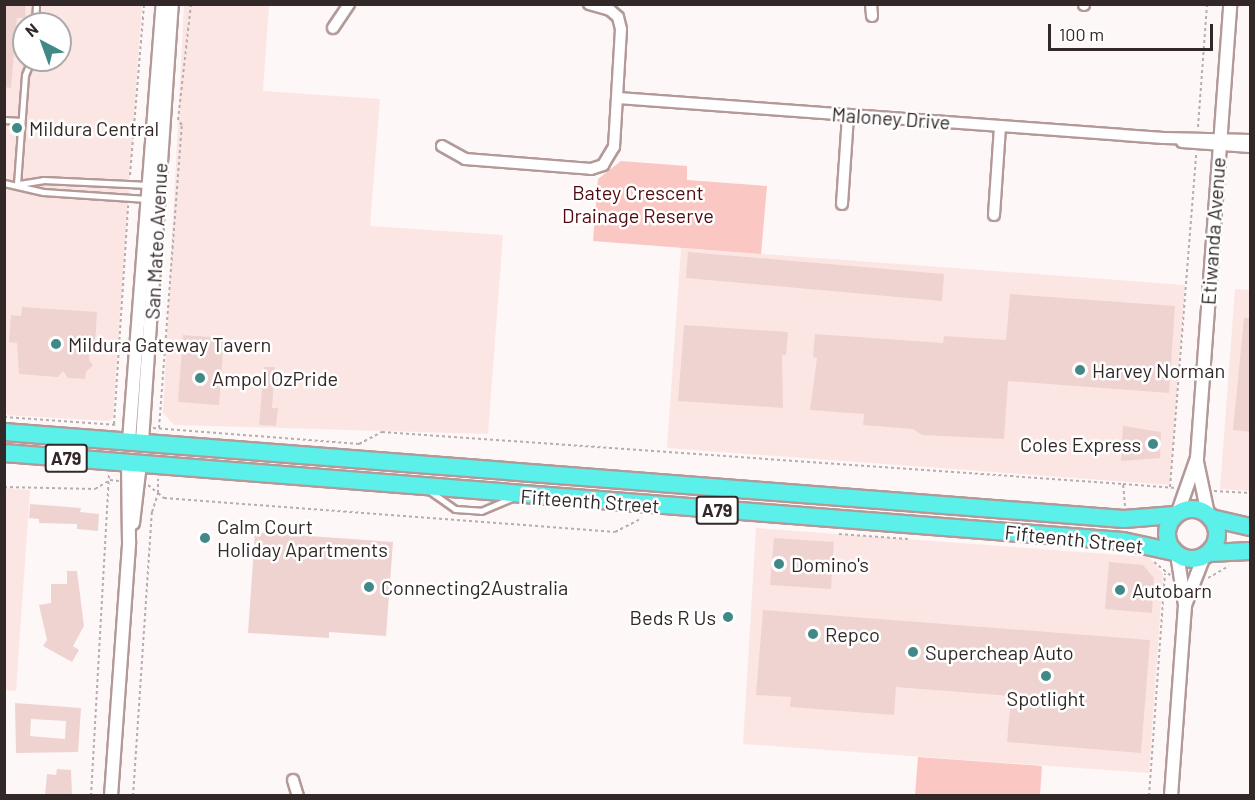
<!DOCTYPE html>
<html>
<head>
<meta charset="utf-8">
<style>
	body { margin:0 }
	#map { position:relative; width:1255px; height:800px; overflow:hidden; background:#fdf7f7; font-family:Barlow,sans-serif }
	div>[style] { position:absolute }
	.built>* { inset:0; background:#fce6e4 }
	.green>* { inset:0; background:#fbc7c3 }
	.building>* { inset:0; background:#efd3d1 }
	.path>* { height:2px; margin-top:-1px; transform-origin:0; background:repeating-linear-gradient(90deg,#b6aeae 0 3px,transparent 0 6px) }
	.roads { filter:drop-shadow(2px 0 #b39997) drop-shadow(-2px 0 #b39997) drop-shadow(0 2px #b39997) drop-shadow(0 -2px #b39997) }
	.service>* { height:5px; margin:-2.5px; padding:0 2.5px; transform-origin:2.5px; border-radius:2.5px; background:#fff }
	.minor>* { height:10px; margin:-5px; padding:0 5px; transform-origin:5px; border-radius:5px; background:#fff }
	.tertiary>* { height:12px; margin:-6px; padding:0 6px; transform-origin:6px; border-radius:6px; background:#fff }
	.trunk>* { height:16px; margin:-8px; padding:0 8px; transform-origin:8px; border-radius:8px; background:#5cf0eb }
	.trunk>.ring { margin:-8px; padding:0; box-sizing:content-box; background:none; border:16px solid #5cf0eb; border-radius:50% }
	.dots>* { width:16px; height:16px; translate:-50% -50%; box-sizing:border-box; border:3px solid #fff; border-radius:50% }
	span { translate:-50% -50%; white-space:nowrap; text-align:center; line-height:1.15; -webkit-text-stroke:5px #fff; paint-order:stroke }
	.shield-label span { padding:2px 4px; background:#fff; border:2px solid; border-radius:4px; -webkit-text-stroke-width:0 }
	.shield-label { font-size:18px; color:#332828; font-weight:700 }
	.street-label { font-size:20px; color:#332828 }
	.poi-label { font-size:20px; color:#332828 }
	.left { translate:0 -50%; text-align:left }
	.right { translate:-100% -50%; text-align:right }
	.park-label { font-size:20px; color:#52090f }
	.frame { position:absolute; inset:0; border:6px solid #332828; pointer-events:none }
	.north { position:absolute; left:12px; top:12px; width:60px; height:60px; box-sizing:border-box; background:#fff; border:2px solid #ada9a9; border-radius:50%; rotate:319deg; font-size:16px; font-weight:700; line-height:24px; text-align:center; color:#332828 }
	.north::after { content:''; display:block; margin:auto; width:21px; height:27px; background:#418986; clip-path:polygon(50% 0,100% 100%,50% 72%,0 100%) }
	.scale { position:absolute; left:1048px; top:24px; width:165px; height:27px; box-sizing:border-box; border:3px solid #332828; border-top:0; padding-left:8px; font-size:18px; line-height:21px; white-space:nowrap; color:#332828; -webkit-text-stroke:4px #fff; paint-order:stroke }
</style>
</head>
<body>
<div id="map">
	<div class="built">
		<i style="clip-path:polygon(evenodd,4px 5px,142px 5px,113px 418px,109px 421px,5px 415px,4px 5px,24px 24px,60px 24px,60px 60px,24px 60px,24px 24px)"></i>
		<i style="clip-path:polygon(184px 5px,269px 5px,263px 91px,380px 99px,370px 226px,503px 235px,488px 434px,174px 425px,163px 413px)"></i>
		<i style="clip-path:polygon(681px 248px,1185px 285px,1170px 485px,667px 448px)"></i>
		<i style="clip-path:polygon(1235px 289px,1250px 290px,1250px 491px,1220px 489px)"></i>
		<i style="clip-path:polygon(5px 488px,30px 490px,16px 691px,5px 690px)"></i>
		<i style="clip-path:polygon(756px 528px,1149px 557px,1163px 574px,1149px 773px,743px 744px)"></i>
	</div>
	<div class="green">
		<i style="clip-path:polygon(621px 161px,687px 166px,687px 180px,767px 186px,761px 254px,593px 241px,598px 179px)"></i>
		<i style="clip-path:polygon(918px 757px,1042px 766px,1040px 795px,915px 795px)"></i>
	</div>
	<div class="building">
		<i style="clip-path:polygon(4px 4px,26px 4px,25px 18px,17px 18px,11px 88px,4px 87px)"></i>
		<i style="clip-path:polygon(688px 252px,944px 274px,942px 301px,686px 278px)"></i>
		<i style="clip-path:polygon(1010px 294px,1175px 306px,1169px 393px,1008px 381px,1004px 439px,922px 435px,913px 429px,863px 425px,864px 414px,810px 410px,817px 358px,813px 357px,815px 334px,943px 343px,944px 336px,1006px 340px)"></i>
		<i style="clip-path:polygon(22px 307px,97px 312px,95px 346px,90px 346px,89px 360px,93px 365px,86px 372px,85px 379px,68px 378px,63px 371px,58px 377px,19px 374px,17px 343px,9px 342px,11px 315px,21px 316px)"></i>
		<i style="clip-path:polygon(1244px 318px,1251px 318px,1251px 432px,1233px 430px)"></i>
		<i style="clip-path:polygon(684px 325px,788px 332px,786px 355px,782px 355px,783px 408px,678px 401px)"></i>
		<i style="clip-path:polygon(183px 335px,224px 338px,219px 405px,178px 402px)"></i>
		<i style="clip-path:polygon(264px 367px,275px 367px,272px 408px,278px 408px,276px 426px,259px 425px)"></i>
		<i style="clip-path:polygon(1123px 426px,1161px 432px,1160px 458px,1121px 461px)"></i>
		<i style="clip-path:polygon(30px 504px,81px 508px,80px 512px,99px 514px,98px 531px,77px 529px,77px 524px,39px 523px,39px 519px,29px 518px)"></i>
		<i style="clip-path:polygon(255px 532px,393px 542px,386px 636px,329px 632px,329px 638px,248px 633px)"></i>
		<i style="clip-path:polygon(774px 538px,834px 542px,831px 589px,770px 585px)"></i>
		<i style="clip-path:polygon(1109px 562px,1143px 565px,1154px 578px,1152px 613px,1105px 609px)"></i>
		<i style="clip-path:polygon(67px 571px,77px 571px,84px 626px,73px 646px,79px 650px,72px 662px,43px 646px,47px 640px,39px 605px,51px 603px,51px 584px,67px 584px)"></i>
		<i style="clip-path:polygon(763px 610px,1150px 640px,1141px 753px,1007px 742px,1011px 696px,896px 687px,894px 715px,790px 707px,791px 697px,756px 695px)"></i>
		<i style="clip-path:polygon(evenodd,15px 703px,81px 708px,78px 752px,16px 753px,15px 703px,31px 719px,66px 721px,65px 739px,30px 736px,31px 719px)"></i>
		<i style="clip-path:polygon(57px 769px,71px 770px,72px 795px,45px 795px,47px 774px,56px 775px)"></i>
	</div>
	<div class="path">
		<i style="left:1198px;top:127px;width:123px;rotate:-85.8deg"></i>
		<i style="left:130px;top:175px;width:172px;rotate:-85.3deg"></i>
		<i style="left:4px;top:417px;width:114px;rotate:4deg"></i>
		<i style="left:114px;top:424px;width:219px;rotate:-86.3deg"></i>
		<i style="left:153px;top:428px;width:207px;rotate:4.4deg"></i>
		<i style="left:359px;top:444px;width:26px;rotate:-28deg"></i>
		<i style="left:382px;top:432px;width:743px;rotate:4.01deg"></i>
		<i style="left:159px;top:428px;width:304px;rotate:-85.7deg"></i>
		<i style="left:182px;top:125px;width:6px;rotate:-129deg"></i>
		<i style="left:178px;top:120px;width:117px;rotate:-83.6deg"></i>
		<i style="left:148px;top:485px;width:13px;rotate:39deg"></i>
		<i style="left:158px;top:493px;width:14px;rotate:-90deg"></i>
		<i style="left:4px;top:487px;width:91px;rotate:1.3deg"></i>
		<i style="left:95px;top:489px;width:17px;rotate:-31deg"></i>
		<i style="left:110px;top:480px;width:9px;rotate:6deg"></i>
		<i style="left:1170px;top:487px;width:334px;rotate:-85.5deg"></i>
		<i style="left:1214px;top:491px;width:36px;rotate:3deg"></i>
		<i style="left:1125px;top:506px;width:22px;rotate:-95deg"></i>
		<i style="left:1123px;top:484px;width:53px;rotate:4.3deg"></i>
		<i style="left:839px;top:534px;width:69px;rotate:4.1deg"></i>
		<i style="left:1154px;top:562px;width:21px;rotate:39deg"></i>
		<i style="left:1208px;top:578px;width:24px;rotate:-30deg"></i>
		<i style="left:91px;top:796px;width:323px;rotate:-86.8deg"></i>
		<i style="left:133px;top:796px;width:285px;rotate:-86.2deg"></i>
		<i style="left:152px;top:512px;width:20px;rotate:-72deg"></i>
		<i style="left:158px;top:493px;width:8px;rotate:40deg"></i>
		<i style="left:164px;top:498px;width:452px;rotate:4.3deg"></i>
		<i style="left:615px;top:532px;width:30px;rotate:-27deg"></i>
		<i style="left:1149px;top:796px;width:223px;rotate:-85.9deg"></i>
	</div>
	<div class="roads">
		<div class="service">
			<i style="left:35px;top:24px;width:20px;rotate:-87deg"></i>
			<i style="left:4px;top:120px;width:17px;rotate:3deg"></i>
			<i style="left:4px;top:183px;width:40px;rotate:13deg"></i>
			<i style="left:43px;top:192px;width:104px;rotate:3.9deg"></i>
			<i style="left:17px;top:184px;width:109px;rotate:-85.8deg"></i>
			<i style="left:25px;top:75px;width:16px;rotate:-68deg"></i>
			<i style="left:19px;top:184px;width:24px;rotate:-9deg"></i>
			<i style="left:43px;top:180px;width:106px;rotate:2.7deg"></i>
			<i style="left:428px;top:490px;width:33px;rotate:35deg"></i>
			<i style="left:455px;top:509px;width:26px;rotate:4deg"></i>
			<i style="left:481px;top:511px;width:33px;rotate:-23deg"></i>
		</div>
		<div class="minor">
			<i style="left:871px;top:4px;width:12px;rotate:85deg"></i>
			<i style="left:1084px;top:5px;width:1px;rotate:-90deg"></i>
			<i style="left:333px;top:28px;width:29px;rotate:-56deg"></i>
			<i style="left:618px;top:98px;width:547px;rotate:4.19deg"></i>
			<i style="left:1164px;top:138px;width:86px;rotate:1.3deg"></i>
			<i style="left:1182px;top:142px;width:68px;rotate:4.2deg"></i>
			<i style="left:442px;top:146px;width:26px;rotate:29deg"></i>
			<i style="left:465px;top:159px;width:126px;rotate:4.5deg"></i>
			<i style="left:591px;top:169px;width:13px;rotate:-18deg"></i>
			<i style="left:603px;top:165px;width:21px;rotate:-59deg"></i>
			<i style="left:614px;top:147px;width:118px;rotate:-86.6deg"></i>
			<i style="left:621px;top:29px;width:12px;rotate:-104deg"></i>
			<i style="left:618px;top:17px;width:11px;rotate:-139deg"></i>
			<i style="left:610px;top:10px;width:22px;rotate:-164deg"></i>
			<i style="left:842px;top:204px;width:88px;rotate:-86.1deg"></i>
			<i style="left:994px;top:215px;width:89px;rotate:-86.1deg"></i>
			<i style="left:293px;top:780px;width:17px;rotate:73deg"></i>
		</div>
		<div class="tertiary">
			<i style="left:129px;top:441px;width:438px;rotate:-85.6deg"></i>
			<i style="left:142px;top:441px;width:438px;rotate:-86.1deg"></i>
			<i style="left:1197px;top:462px;width:53px;rotate:78.1deg"></i>
			<i style="left:1178px;top:512px;width:57px;rotate:-70.6deg"></i>
			<i style="left:1197px;top:458px;width:455px;rotate:-85.8deg"></i>
			<i style="left:133px;top:523px;width:60px;rotate:-83.3deg"></i>
			<i style="left:1185px;top:605px;width:53px;rotate:-68.8deg"></i>
			<i style="left:111px;top:796px;width:255px;rotate:-85.9deg"></i>
			<i style="left:129px;top:542px;width:80px;rotate:-90.7deg"></i>
			<i style="left:1171px;top:796px;width:192px;rotate:-85.8deg"></i>
			<i style="left:1185px;top:605px;width:52px;rotate:-98.9deg"></i>
		</div>
		<div class="trunk">
			<i style="left:4px;top:432px;width:1123px;rotate:4.44deg"></i>
			<i style="left:1124px;top:519px;width:51px;rotate:-4.5deg"></i>
			<i style="left:4px;top:453px;width:1122px;rotate:4.5deg"></i>
			<i style="left:1123px;top:541px;width:52px;rotate:12.2deg"></i>
			<i class="ring" style="left:1167px;top:509px;width:34px;height:34px"></i>
			<i style="left:1211px;top:518px;width:40px;rotate:13deg"></i>
			<i style="left:1209px;top:553px;width:41px;rotate:-2.8deg"></i>
		</div>
	</div>
	<div class="dots">
		<i style="left:17px;top:128px;background:#418986"></i>
		<i style="left:56px;top:344px;background:#418986"></i>
		<i style="left:1080px;top:370px;background:#418986"></i>
		<i style="left:200px;top:378px;background:#418986"></i>
		<i style="left:1153px;top:444px;background:#418986"></i>
		<i style="left:205px;top:538px;background:#418986"></i>
		<i style="left:779px;top:564px;background:#418986"></i>
		<i style="left:369px;top:587px;background:#418986"></i>
		<i style="left:1120px;top:590px;background:#418986"></i>
		<i style="left:728px;top:617px;background:#418986"></i>
		<i style="left:813px;top:634px;background:#418986"></i>
		<i style="left:913px;top:652px;background:#418986"></i>
		<i style="left:1046px;top:676px;background:#418986"></i>
	</div>
	<div class="shield-label">
		<span style="left:66px;top:458px">A79</span>
		<span style="left:717px;top:510px">A79</span>
	</div>
	<div class="street-label">
		<span style="left:891px;top:118px;rotate:4deg">Maloney Drive</span>
		<span style="left:1213px;top:231px;rotate:-86deg">Etiwanda Avenue</span>
		<span style="left:156px;top:241px;rotate:-87deg">San Mateo Avenue</span>
		<span style="left:590px;top:501px;rotate:4deg">Fifteenth Street</span>
		<span style="left:1074px;top:539px;rotate:6deg">Fifteenth Street</span>
	</div>
	<div class="poi-label">
		<span class="left" style="left:29px;top:128px">Mildura Central</span>
		<span class="left" style="left:68px;top:344px">Mildura Gateway Tavern</span>
		<span class="left" style="left:1092px;top:370px">Harvey Norman</span>
		<span class="left" style="left:212px;top:378px">Ampol OzPride</span>
		<span class="right" style="left:1141px;top:444px">Coles Express</span>
		<span class="left" style="left:217px;top:538px">Calm Court<br>Holiday Apartments</span>
		<span class="left" style="left:791px;top:564px">Domino's</span>
		<span class="left" style="left:381px;top:587px">Connecting2Australia</span>
		<span class="left" style="left:1132px;top:590px">Autobarn</span>
		<span class="right" style="left:716px;top:617px">Beds R Us</span>
		<span class="left" style="left:825px;top:634px">Repco</span>
		<span class="left" style="left:925px;top:652px">Supercheap Auto</span>
		<span style="left:1046px;top:698px">Spotlight</span>
	</div>
	<div class="park-label">
		<span style="left:638px;top:204px">Batey Crescent<br>Drainage Reserve</span>
	</div>
	<div class="frame"></div>
	<div class="north">N</div>
	<div class="scale">100 m</div>
</div>
</body>
</html>
